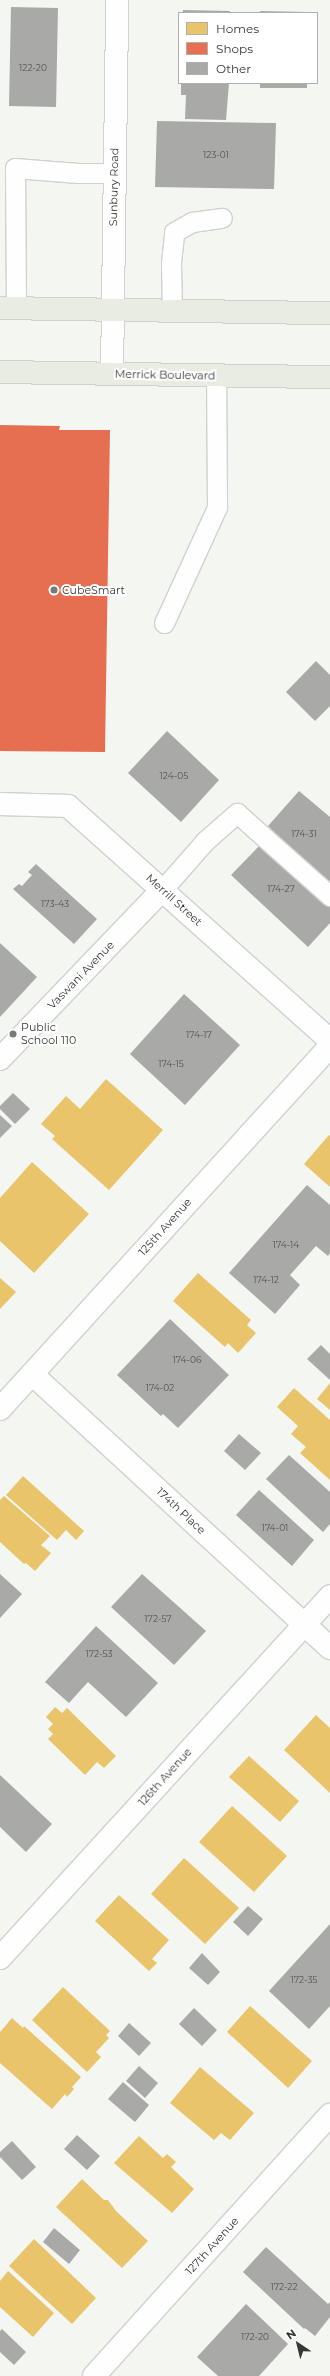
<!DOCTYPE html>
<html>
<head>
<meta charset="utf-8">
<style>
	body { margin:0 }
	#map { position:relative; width:330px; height:2376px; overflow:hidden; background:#f4f6f2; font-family:Montserrat,sans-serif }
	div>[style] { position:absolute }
	.homes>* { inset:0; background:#e9c46a }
	.shops>* { inset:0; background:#e76f51 }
	.building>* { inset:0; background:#a9aaa7 }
	.roads { filter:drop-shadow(1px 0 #d0d2cf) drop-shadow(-1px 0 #d0d2cf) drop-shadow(0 1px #d0d2cf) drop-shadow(0 -1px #d0d2cf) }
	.lane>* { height:19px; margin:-9.5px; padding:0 9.5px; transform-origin:9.5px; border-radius:9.5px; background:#fdfefd }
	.street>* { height:22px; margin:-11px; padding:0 11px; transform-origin:11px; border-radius:11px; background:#fdfefd }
	.primary>* { height:22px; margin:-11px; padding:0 11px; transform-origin:11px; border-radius:11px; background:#e9ece3 }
	.dots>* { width:11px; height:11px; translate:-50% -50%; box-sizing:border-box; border:2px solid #fff; border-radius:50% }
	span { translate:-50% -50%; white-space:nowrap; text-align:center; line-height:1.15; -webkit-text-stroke:4px #fff; paint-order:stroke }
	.number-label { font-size:9px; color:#535451 }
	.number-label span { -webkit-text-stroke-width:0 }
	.street-label { font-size:11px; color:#363734 }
	.poi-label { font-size:11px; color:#363734 }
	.left { translate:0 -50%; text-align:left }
	.legend { position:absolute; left:178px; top:12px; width:140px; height:72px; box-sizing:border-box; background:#fff; border:1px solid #afafae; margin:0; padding:5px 7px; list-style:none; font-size:12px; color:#363734 }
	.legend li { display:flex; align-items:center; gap:8px; height:20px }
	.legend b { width:20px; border:1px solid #afafae }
	.north { position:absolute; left:278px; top:2324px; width:40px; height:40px; -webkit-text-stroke:3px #fff; paint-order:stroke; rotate:325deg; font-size:11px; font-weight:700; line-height:16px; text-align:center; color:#363734 }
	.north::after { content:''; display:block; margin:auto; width:14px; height:18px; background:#363734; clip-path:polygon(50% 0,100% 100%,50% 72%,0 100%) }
</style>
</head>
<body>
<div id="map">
	<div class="homes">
		<i style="clip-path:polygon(106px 1079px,163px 1130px,109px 1190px,52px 1139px,55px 1136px,41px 1124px,66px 1096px,80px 1109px)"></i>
		<i style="clip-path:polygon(329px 1135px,330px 1136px,330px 1187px,304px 1164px)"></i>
		<i style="clip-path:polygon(32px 1162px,89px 1214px,34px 1273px,0 1241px,0 1198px)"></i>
		<i style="clip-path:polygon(198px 1273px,251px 1320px,247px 1325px,256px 1333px,238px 1353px,228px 1343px,225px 1347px,173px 1301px)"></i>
		<i style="clip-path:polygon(0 1278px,16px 1292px,0 1309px)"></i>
		<i style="clip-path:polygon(330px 1383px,330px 1410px,317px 1399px)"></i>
		<i style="clip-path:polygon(294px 1388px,330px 1420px,330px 1480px,300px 1453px,306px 1447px,291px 1434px,298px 1426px,277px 1407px)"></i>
		<i style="clip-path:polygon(23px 1476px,84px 1531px,76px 1540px,66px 1530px,57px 1540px,6px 1495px)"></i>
		<i style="clip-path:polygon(4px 1496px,50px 1536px,41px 1545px,51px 1553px,35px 1571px,26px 1563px,24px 1564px,0 1542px,0 1500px)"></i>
		<i style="clip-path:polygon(55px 1707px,62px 1713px,67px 1708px,116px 1756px,104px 1768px,97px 1762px,85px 1775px,48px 1739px,53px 1734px,48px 1729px,53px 1724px,46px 1717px)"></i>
		<i style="clip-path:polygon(316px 1715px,330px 1728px,330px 1793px,284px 1750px)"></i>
		<i style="clip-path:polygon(249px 1756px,299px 1801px,280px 1822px,229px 1777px)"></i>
		<i style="clip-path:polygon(232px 1806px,287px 1856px,254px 1892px,199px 1842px)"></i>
		<i style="clip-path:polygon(184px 1858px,239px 1908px,205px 1944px,151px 1894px)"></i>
		<i style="clip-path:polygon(119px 1895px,169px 1940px,152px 1959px,157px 1963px,149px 1971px,95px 1921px)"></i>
		<i style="clip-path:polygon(63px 1987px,110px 2031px,106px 2035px,109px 2038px,96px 2052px,101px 2057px,87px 2072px,32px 2020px)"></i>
		<i style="clip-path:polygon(250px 2006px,312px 2061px,288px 2088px,227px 2032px)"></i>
		<i style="clip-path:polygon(12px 2018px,23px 2028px,24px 2026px,81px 2077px,72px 2087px,74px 2089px,67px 2097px,65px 2094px,52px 2109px,0 2063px,0 2032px)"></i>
		<i style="clip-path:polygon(200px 2067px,254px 2113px,230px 2140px,221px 2133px,214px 2140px,170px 2103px)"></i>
		<i style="clip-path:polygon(139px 2136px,163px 2158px,167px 2154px,176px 2162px,171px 2167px,194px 2189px,172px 2213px,114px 2163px)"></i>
		<i style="clip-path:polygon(82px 2179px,104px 2200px,108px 2200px,116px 2211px,148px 2241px,122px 2268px,56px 2207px)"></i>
		<i style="clip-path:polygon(34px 2239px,96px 2298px,72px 2324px,9px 2266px)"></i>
		<i style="clip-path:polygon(8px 2271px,54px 2313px,33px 2337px,0 2307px,0 2281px)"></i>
	</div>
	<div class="shops">
		<i style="clip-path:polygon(0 425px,60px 426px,59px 430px,110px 430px,105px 752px,0 751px)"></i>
	</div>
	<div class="building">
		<i style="clip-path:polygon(11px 7px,58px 8px,56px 107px,9px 106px)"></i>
		<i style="clip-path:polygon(183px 10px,230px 11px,230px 13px,183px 13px)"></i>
		<i style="clip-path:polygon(260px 11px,308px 12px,308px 13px,260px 13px)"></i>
		<i style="clip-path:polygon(181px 83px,229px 83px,226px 120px,185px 119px,186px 95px,181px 95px)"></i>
		<i style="clip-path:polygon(260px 83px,307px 83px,307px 88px,260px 88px)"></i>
		<i style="clip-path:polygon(157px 121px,276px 123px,274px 189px,155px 187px)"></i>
		<i style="clip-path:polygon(316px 661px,330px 675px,330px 706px,315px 721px,286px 692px)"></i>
		<i style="clip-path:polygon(167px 731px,219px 780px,181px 822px,128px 773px)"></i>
		<i style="clip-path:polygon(299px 791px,330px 817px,330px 886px,268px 826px)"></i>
		<i style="clip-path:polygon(264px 841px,330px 903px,330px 923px,308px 947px,231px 875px)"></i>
		<i style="clip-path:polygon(36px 864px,97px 919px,74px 944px,13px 889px,19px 884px,22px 886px,32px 875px,28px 872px)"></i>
		<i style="clip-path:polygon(0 943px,37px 977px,0 1017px)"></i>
		<i style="clip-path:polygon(184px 994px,240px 1045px,185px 1105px,130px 1054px)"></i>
		<i style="clip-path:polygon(13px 1093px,30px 1109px,15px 1124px,0 1109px,0 1106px)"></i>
		<i style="clip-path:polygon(0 1115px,12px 1126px,0 1138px)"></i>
		<i style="clip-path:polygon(307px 1185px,330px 1205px,330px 1253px,328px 1256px,316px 1246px,290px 1275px,300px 1285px,275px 1314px,229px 1273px)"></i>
		<i style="clip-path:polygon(170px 1319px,229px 1375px,178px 1428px,163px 1414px,161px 1416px,117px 1375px)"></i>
		<i style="clip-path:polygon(321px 1345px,330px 1354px,330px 1380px,307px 1359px)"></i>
		<i style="clip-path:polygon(239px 1434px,261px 1453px,245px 1470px,224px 1451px)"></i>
		<i style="clip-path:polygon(289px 1455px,330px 1492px,330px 1524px,323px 1532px,266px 1479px)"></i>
		<i style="clip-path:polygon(259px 1490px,314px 1540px,292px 1566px,236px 1515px)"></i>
		<i style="clip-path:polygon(0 1574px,22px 1594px,0 1618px)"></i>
		<i style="clip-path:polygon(142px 1574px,206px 1631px,174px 1665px,111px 1607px)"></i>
		<i style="clip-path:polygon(96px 1626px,158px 1683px,126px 1717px,88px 1682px,69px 1703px,45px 1682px)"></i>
		<i style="clip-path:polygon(0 1775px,52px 1824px,26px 1852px,0 1827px)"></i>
		<i style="clip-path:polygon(248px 1906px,263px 1919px,248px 1936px,233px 1922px)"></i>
		<i style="clip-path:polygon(330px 1924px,330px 2006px,309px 2029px,269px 1991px)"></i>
		<i style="clip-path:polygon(202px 1953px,220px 1972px,208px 1985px,189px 1968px)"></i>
		<i style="clip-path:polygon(194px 2008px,217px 2030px,202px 2046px,179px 2024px)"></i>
		<i style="clip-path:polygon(129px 2023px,151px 2043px,139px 2056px,118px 2036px)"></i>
		<i style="clip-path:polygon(139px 2066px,158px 2083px,145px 2098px,126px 2081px)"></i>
		<i style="clip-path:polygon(123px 2082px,149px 2105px,135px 2122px,108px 2099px)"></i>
		<i style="clip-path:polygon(77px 2135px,100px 2156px,87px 2170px,64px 2149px)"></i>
		<i style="clip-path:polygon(12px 2141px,36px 2167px,22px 2180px,0 2157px,0 2152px)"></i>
		<i style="clip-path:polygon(54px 2228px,80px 2250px,69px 2264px,43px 2242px)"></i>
		<i style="clip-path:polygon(266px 2247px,328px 2304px,330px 2302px,330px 2317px,315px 2336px,305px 2328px,304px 2329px,243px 2272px)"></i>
		<i style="clip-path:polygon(246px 2304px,288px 2344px,259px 2376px,218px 2376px,197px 2357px)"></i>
		<i style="clip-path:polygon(2px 2329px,26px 2352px,14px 2365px,0 2352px,0 2331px)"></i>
	</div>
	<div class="roads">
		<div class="lane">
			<i style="left:16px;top:308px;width:140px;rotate:-90.4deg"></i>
			<i style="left:15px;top:168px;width:63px;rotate:4.5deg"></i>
			<i style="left:78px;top:173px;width:36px"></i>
			<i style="left:172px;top:311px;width:48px;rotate:-91.2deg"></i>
			<i style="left:171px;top:263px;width:31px;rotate:-84deg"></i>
			<i style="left:174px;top:232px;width:21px;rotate:-29deg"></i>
			<i style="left:192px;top:222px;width:30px;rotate:-8deg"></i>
			<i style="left:164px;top:623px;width:128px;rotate:-65.4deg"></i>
			<i style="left:217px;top:507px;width:131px;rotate:-90.4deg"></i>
			<i style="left:162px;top:890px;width:65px;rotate:-48.7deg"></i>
			<i style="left:205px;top:841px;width:43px;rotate:-41.2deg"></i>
			<i style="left:237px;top:813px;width:125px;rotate:41.7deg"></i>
		</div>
		<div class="street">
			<i style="left:112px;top:374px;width:374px;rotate:-89.2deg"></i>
			<i style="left:0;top:804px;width:68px;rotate:1.7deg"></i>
			<i style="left:68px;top:806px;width:351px;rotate:41.8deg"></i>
			<i style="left:0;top:1059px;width:234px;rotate:-46.2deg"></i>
			<i style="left:32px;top:1374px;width:405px;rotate:42.6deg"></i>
			<i style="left:0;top:1409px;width:491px;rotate:-47.7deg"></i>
			<i style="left:0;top:1958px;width:490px;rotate:-47.6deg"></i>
			<i style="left:94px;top:2376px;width:352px;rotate:-47.9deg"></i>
		</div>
		<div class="primary">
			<i style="left:0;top:308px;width:330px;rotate:0.9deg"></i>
			<i style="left:0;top:372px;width:330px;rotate:0.9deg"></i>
		</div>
	</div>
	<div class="dots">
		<i style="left:54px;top:590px;background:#787a76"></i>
		<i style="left:13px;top:1034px;background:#787a76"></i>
	</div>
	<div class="number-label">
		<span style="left:33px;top:68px">122-20</span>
		<span style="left:216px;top:155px">123-01</span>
		<span style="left:174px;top:776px">124-05</span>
		<span style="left:304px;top:834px">174-31</span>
		<span style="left:281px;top:889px">174-27</span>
		<span style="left:55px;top:904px">173-43</span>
		<span style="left:199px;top:1035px">174-17</span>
		<span style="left:171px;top:1064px">174-15</span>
		<span style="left:286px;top:1245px">174-14</span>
		<span style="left:266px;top:1280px">174-12</span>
		<span style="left:187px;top:1360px">174-06</span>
		<span style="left:160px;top:1388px">174-02</span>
		<span style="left:275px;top:1528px">174-01</span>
		<span style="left:158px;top:1619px">172-57</span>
		<span style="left:99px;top:1654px">172-53</span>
		<span style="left:304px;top:1980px">172-35</span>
		<span style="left:284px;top:2287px">172-22</span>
		<span style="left:255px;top:2337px">172-20</span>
	</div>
	<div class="street-label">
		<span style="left:114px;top:187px;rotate:-89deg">Sunbury Road</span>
		<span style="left:165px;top:375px;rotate:1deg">Merrick Boulevard</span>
		<span style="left:174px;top:900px;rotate:42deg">Merrill Street</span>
		<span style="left:81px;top:975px;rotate:-46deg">Vaswani Avenue</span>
		<span style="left:165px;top:1227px;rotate:-48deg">125th Avenue</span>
		<span style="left:181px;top:1511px;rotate:43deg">174th Place</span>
		<span style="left:165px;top:1777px;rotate:-48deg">126th Avenue</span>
		<span style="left:212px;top:2246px;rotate:-48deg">127th Avenue</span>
	</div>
	<div class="poi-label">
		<span class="left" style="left:62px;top:590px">CubeSmart</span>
		<span class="left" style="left:21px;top:1034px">Public<br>School 110</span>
	</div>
	<ul class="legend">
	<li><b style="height:11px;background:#e9c46a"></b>Homes</li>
	<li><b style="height:11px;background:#e76f51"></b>Shops</li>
	<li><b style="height:11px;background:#a9aaa7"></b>Other</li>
	</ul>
	<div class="north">N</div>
</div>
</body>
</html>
